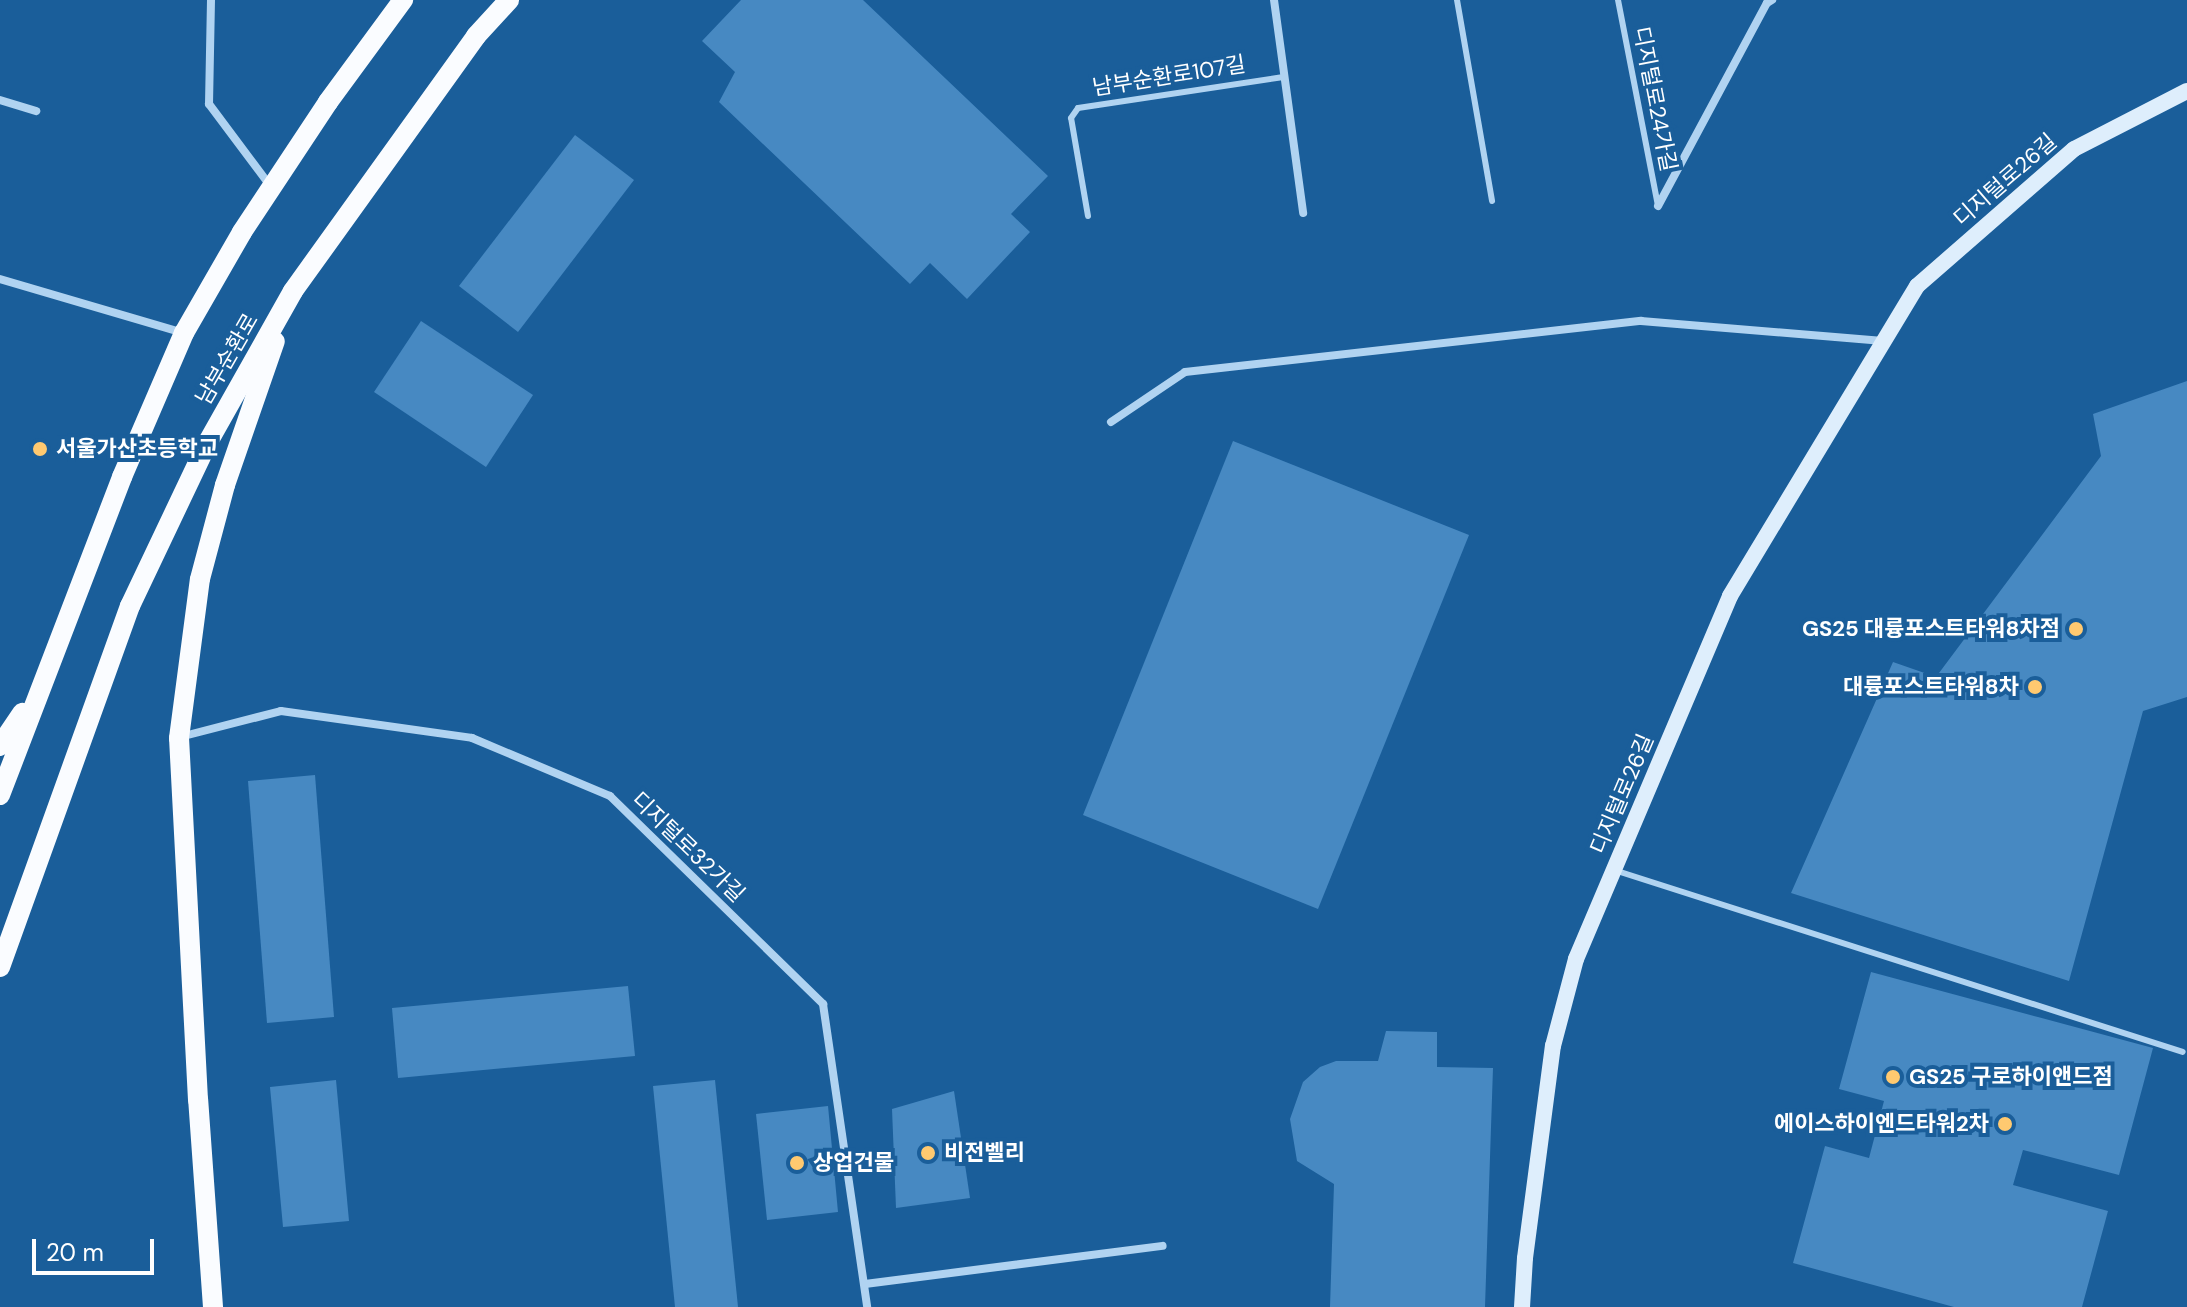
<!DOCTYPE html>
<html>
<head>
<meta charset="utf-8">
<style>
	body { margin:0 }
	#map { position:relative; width:2187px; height:1307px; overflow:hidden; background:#1a5e9a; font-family:"DM Sans","Noto Sans KR",sans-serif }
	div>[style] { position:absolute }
	.building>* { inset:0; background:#4789c2 }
	.lane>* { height:6px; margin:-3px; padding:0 3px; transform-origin:3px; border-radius:3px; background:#b0d3f1 }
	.street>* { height:8px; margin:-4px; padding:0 4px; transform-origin:4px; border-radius:4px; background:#b0d3f1 }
	.secondary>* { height:16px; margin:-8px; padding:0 8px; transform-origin:8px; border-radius:8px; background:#deeefc }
	.primary>* { height:20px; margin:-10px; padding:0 10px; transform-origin:10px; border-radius:10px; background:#fafcff }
	.dots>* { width:22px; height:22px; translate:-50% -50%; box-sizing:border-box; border:4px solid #1a5e9a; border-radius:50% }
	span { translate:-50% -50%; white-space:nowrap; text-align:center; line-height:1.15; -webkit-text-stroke:8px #1a5e9a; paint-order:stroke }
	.street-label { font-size:22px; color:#fff }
	.poi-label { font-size:22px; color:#fff; font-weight:700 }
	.left { translate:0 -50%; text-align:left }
	.right { translate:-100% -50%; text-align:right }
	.scale { position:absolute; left:32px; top:1239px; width:122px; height:36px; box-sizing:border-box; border:4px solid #fff; border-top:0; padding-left:10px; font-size:24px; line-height:28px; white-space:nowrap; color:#fff; -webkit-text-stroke:6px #1a5e9a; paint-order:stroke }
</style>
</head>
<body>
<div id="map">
	<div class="building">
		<i style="clip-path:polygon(741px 0,863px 0,1048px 176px,1011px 214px,1030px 232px,967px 299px,930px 263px,910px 284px,719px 102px,735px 72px,702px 41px)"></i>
		<i style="clip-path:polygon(575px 135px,634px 180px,518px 332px,459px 286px)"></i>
		<i style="clip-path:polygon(421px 321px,533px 395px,486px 467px,374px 392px)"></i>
		<i style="clip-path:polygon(2187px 381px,2187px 697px,2143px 711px,2069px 981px,1791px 893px,1893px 662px,1936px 677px,2101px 456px,2093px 414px)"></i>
		<i style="clip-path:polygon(1233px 441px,1469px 535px,1318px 909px,1083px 815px)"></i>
		<i style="clip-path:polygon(315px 775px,334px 1017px,267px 1023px,248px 781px)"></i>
		<i style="clip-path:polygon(1871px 972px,2153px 1048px,2119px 1175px,2023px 1150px,2013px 1185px,2108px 1211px,2082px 1307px,1954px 1307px,1793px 1263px,1825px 1146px,1869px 1158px,1884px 1101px,1839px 1089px)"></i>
		<i style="clip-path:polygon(628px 986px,635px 1056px,398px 1078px,392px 1008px)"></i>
		<i style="clip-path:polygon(1386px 1031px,1437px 1032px,1437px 1067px,1493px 1068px,1485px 1307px,1330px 1307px,1334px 1184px,1297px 1161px,1290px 1119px,1303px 1082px,1320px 1067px,1336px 1061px,1378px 1061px)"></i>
		<i style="clip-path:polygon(336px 1080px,349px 1221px,283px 1227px,270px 1087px)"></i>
		<i style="clip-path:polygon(715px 1080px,738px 1307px,675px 1307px,653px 1086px)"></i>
		<i style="clip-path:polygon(954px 1091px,970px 1198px,896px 1208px,892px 1109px)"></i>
		<i style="clip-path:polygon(828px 1106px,838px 1212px,767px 1220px,756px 1114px)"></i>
	</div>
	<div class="lane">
		<i style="left:1457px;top:0;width:204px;rotate:80.1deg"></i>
		<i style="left:1618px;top:0;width:210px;rotate:79deg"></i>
		<i style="left:1088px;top:216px;width:99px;rotate:-99.8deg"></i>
		<i style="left:1071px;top:118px;width:12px;rotate:-55deg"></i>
		<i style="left:1078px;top:108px;width:206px;rotate:-8.6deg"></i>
		<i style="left:1614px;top:870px;width:597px;rotate:17.74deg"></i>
	</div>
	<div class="street">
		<i style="left:211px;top:0;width:104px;rotate:91.1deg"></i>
		<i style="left:209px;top:104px;width:104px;rotate:53.2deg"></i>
		<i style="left:1274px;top:0;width:215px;rotate:82.2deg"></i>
		<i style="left:0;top:100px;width:38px;rotate:17deg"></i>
		<i style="left:1658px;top:206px;width:230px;rotate:-61.8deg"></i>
		<i style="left:1767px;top:3px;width:6px;rotate:-31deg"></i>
		<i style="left:0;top:279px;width:191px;rotate:16.4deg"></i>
		<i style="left:1111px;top:422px;width:89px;rotate:-34deg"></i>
		<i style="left:1185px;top:372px;width:459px;rotate:-6.4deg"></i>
		<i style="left:1641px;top:321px;width:243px;rotate:4.7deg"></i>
		<i style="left:180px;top:737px;width:104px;rotate:-14.4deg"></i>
		<i style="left:281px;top:711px;width:193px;rotate:8deg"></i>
		<i style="left:472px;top:738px;width:150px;rotate:22.8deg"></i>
		<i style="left:610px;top:796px;width:298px;rotate:44.3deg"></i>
		<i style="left:823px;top:1004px;width:306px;rotate:81.7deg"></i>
		<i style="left:865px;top:1284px;width:300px;rotate:-7.3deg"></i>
	</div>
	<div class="secondary">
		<i style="left:1522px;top:1307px;width:49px;rotate:-86.5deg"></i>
		<i style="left:1525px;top:1258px;width:214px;rotate:-82.5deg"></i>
		<i style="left:1553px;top:1046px;width:90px;rotate:-75.2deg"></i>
		<i style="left:1576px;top:959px;width:394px;rotate:-67deg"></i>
		<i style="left:1730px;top:596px;width:362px;rotate:-58.9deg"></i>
		<i style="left:1917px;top:286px;width:208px;rotate:-41.1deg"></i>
		<i style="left:2074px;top:149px;width:127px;rotate:-27.2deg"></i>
	</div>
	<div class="primary">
		<i style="left:0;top:746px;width:40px;rotate:-56deg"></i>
		<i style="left:0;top:795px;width:341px;rotate:-69deg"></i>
		<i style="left:122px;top:477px;width:157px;rotate:-66.7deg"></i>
		<i style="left:184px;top:333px;width:116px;rotate:-60.1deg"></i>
		<i style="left:242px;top:232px;width:156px;rotate:-56.5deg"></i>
		<i style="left:328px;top:102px;width:127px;rotate:-53.7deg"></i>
		<i style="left:0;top:967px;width:384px;rotate:-70.2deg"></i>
		<i style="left:130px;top:606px;width:182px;rotate:-64.6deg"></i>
		<i style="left:208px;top:442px;width:173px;rotate:-60.6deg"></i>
		<i style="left:293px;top:291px;width:314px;rotate:-54.3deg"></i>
		<i style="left:476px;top:36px;width:49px;rotate:-47.5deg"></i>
		<i style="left:213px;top:1307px;width:208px;rotate:-94.1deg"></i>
		<i style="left:198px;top:1100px;width:362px;rotate:-93deg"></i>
		<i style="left:179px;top:738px;width:160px;rotate:-82.5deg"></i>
		<i style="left:200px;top:579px;width:97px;rotate:-75.1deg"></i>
		<i style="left:225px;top:485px;width:152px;rotate:-70.9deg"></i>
	</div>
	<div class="dots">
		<i style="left:40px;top:449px;background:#ffc970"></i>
		<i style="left:2076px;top:629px;background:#ffc970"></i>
		<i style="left:2035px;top:687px;background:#ffc970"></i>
		<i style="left:1893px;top:1077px;background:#ffc970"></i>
		<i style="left:2005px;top:1124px;background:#ffc970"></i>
		<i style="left:928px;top:1153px;background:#ffc970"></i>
		<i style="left:797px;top:1163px;background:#ffc970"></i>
	</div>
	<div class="street-label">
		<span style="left:1169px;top:76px;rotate:-9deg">남부순환로107길</span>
		<span style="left:1655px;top:99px;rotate:79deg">디지털로24가길</span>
		<span style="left:2005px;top:180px;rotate:-41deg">디지털로26길</span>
		<span style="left:227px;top:359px;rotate:-60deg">남부순환로</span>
		<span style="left:1622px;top:794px;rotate:-67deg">디지털로26길</span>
		<span style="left:688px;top:847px;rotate:44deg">디지털로32가길</span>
	</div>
	<div class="poi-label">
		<span class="left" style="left:56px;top:449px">서울가산초등학교</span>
		<span class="right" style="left:2060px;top:629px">GS25 대륭포스트타워8차점</span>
		<span class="right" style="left:2019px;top:687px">대륭포스트타워8차</span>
		<span class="left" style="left:1909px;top:1077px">GS25 구로하이앤드점</span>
		<span class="right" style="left:1989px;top:1124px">에이스하이엔드타워2차</span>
		<span class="left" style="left:944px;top:1153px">비전벨리</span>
		<span class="left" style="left:813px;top:1163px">상업건물</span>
	</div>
	<div class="scale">20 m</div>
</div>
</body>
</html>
